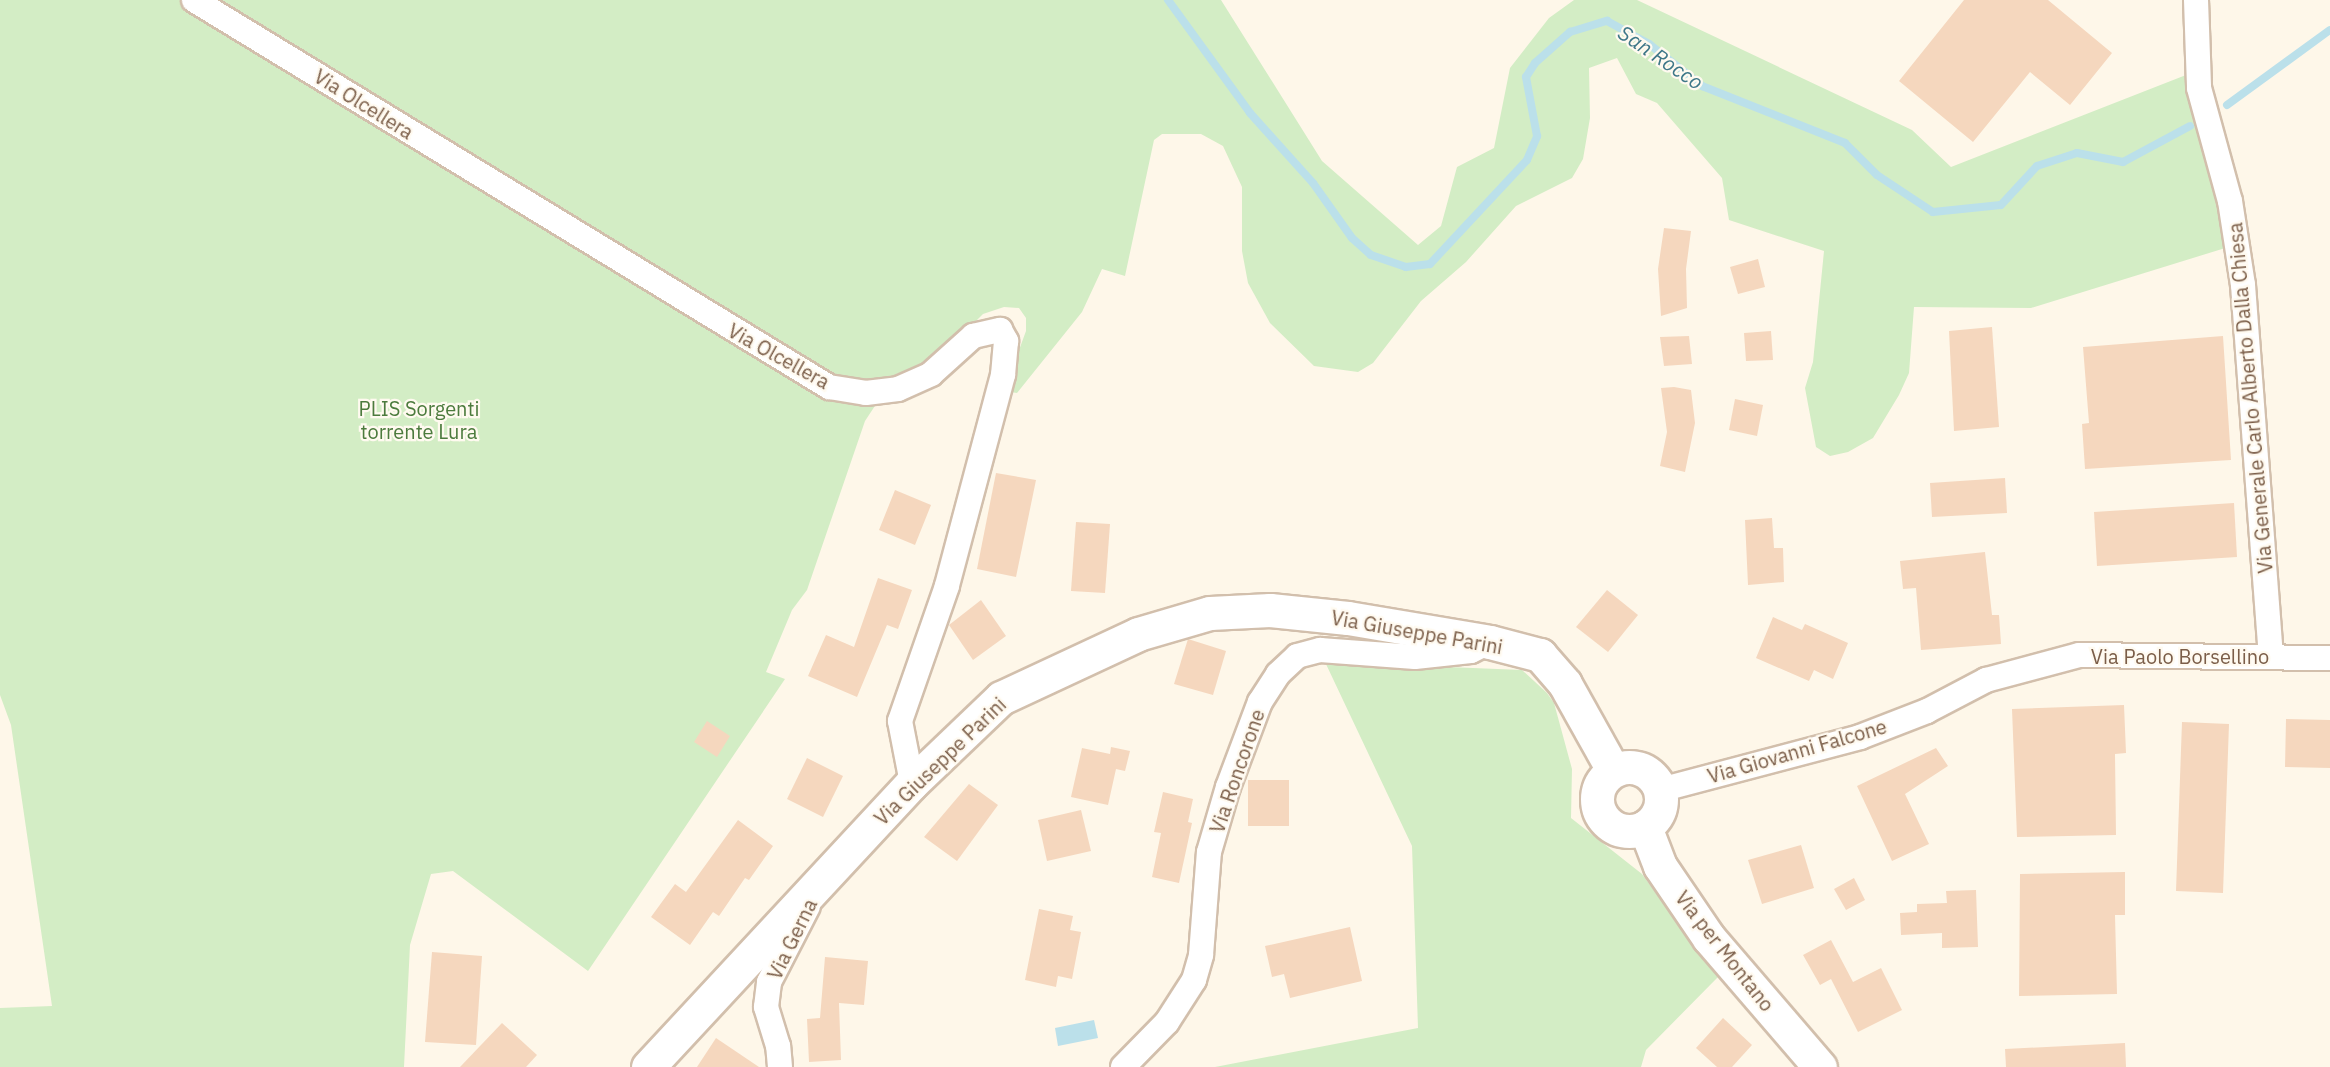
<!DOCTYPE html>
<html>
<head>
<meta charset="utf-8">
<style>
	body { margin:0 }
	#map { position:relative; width:2330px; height:1067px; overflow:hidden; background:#fef7e9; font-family:"IBM Plex Sans",sans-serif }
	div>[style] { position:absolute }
	.green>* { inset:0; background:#d3edc5 }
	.water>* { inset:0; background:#bbe0ea }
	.stream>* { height:8px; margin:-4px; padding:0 4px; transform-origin:4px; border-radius:4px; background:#bbe0ea }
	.building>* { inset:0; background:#f5d7be }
	.roads { filter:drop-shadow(2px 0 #d2bfac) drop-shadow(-2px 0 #d2bfac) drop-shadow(0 2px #d2bfac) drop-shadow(0 -2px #d2bfac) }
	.street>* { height:24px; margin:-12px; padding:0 12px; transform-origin:12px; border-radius:12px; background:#fff }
	.secondary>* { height:33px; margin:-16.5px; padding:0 16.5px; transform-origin:16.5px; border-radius:16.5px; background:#fff }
	.secondary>.ring { margin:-16.5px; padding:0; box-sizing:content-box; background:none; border:33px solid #fff; border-radius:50% }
	span { translate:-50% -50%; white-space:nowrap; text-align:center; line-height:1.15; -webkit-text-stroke:4.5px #fffaf0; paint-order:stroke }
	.street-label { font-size:20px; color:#7b5e49 }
	.park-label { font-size:20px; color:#4c7b3d }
	.water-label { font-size:21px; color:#3e7788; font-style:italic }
</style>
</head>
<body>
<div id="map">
	<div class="green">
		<i style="clip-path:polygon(0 0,1221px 0,1322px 161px,1418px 245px,1441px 226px,1457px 167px,1494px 148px,1510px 68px,1549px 18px,1574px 0,1637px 0,1912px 130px,1951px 167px,2186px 75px,2235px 245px,2031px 308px,1914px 307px,1909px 373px,1899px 395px,1873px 438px,1848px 452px,1830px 456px,1816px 447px,1805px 388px,1813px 362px,1824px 251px,1729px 220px,1722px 178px,1657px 103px,1636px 94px,1617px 58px,1589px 68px,1590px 118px,1583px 159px,1572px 178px,1516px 206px,1466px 262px,1421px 301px,1373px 363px,1358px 372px,1314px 366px,1270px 323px,1248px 283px,1242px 251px,1242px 187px,1223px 146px,1201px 134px,1162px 134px,1154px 140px,1125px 276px,1102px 269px,1082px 312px,1017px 393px,1004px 391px,1026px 331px,1026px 318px,1019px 308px,1004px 307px,983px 314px,935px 362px,896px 374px,865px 421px,807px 590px,792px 610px,766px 672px,785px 679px,588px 971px,453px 871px,431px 874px,410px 945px,404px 1067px,0 1067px,0 1008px,52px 1006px,11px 725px,0 695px)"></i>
		<i style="clip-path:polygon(1325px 662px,1522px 670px,1547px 693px,1554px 703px,1572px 769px,1571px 818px,1642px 874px,1718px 977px,1646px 1050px,1641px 1067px,1215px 1067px,1418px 1028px,1412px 846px)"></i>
	</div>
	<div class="water">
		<i style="clip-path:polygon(1094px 1020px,1098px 1038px,1058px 1046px,1055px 1028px)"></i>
	</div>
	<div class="stream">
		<i style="left:1168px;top:0;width:140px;rotate:54deg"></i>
		<i style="left:1250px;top:113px;width:94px;rotate:48deg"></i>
		<i style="left:1313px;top:183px;width:67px;rotate:54.7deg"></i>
		<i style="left:1352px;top:238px;width:25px;rotate:42deg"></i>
		<i style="left:1371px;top:255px;width:37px;rotate:19deg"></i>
		<i style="left:1406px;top:267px;width:24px;rotate:-7deg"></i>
		<i style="left:1430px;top:264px;width:142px;rotate:-47deg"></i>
		<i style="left:1527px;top:160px;width:26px;rotate:-67deg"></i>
		<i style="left:1537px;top:136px;width:60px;rotate:-100.6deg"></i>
		<i style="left:1526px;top:77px;width:17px;rotate:-57deg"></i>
		<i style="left:1535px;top:63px;width:47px;rotate:-41.5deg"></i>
		<i style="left:1570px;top:32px;width:39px;rotate:-17deg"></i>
		<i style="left:1607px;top:21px;width:48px;rotate:28.7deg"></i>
		<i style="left:1649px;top:44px;width:68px;rotate:38.4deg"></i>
		<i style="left:1702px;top:86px;width:154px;rotate:21.7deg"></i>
		<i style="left:1845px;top:143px;width:45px;rotate:45deg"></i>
		<i style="left:1877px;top:175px;width:67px;rotate:33.5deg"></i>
		<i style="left:1933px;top:212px;width:68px;rotate:-5.9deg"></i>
		<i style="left:2001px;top:205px;width:53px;rotate:-47.3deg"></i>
		<i style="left:2037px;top:166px;width:42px;rotate:-18deg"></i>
		<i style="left:2077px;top:153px;width:47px;rotate:11.1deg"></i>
		<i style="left:2123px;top:162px;width:76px;rotate:-28.2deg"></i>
		<i style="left:2227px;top:105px;width:127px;rotate:-36.1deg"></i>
	</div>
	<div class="building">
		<i style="clip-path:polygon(1964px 0,2048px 0,2112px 53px,2070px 105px,2030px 72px,1973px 142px,1899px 81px)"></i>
		<i style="clip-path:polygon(1664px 228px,1691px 231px,1686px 269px,1687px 308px,1661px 316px,1658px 269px)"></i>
		<i style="clip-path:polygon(1758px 259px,1765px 287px,1738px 294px,1730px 267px)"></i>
		<i style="clip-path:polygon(1992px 327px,1999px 427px,1954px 431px,1949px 331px)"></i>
		<i style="clip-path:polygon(1771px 331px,1773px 360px,1746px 361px,1744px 333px)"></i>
		<i style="clip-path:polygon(1689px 336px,1692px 364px,1664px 366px,1660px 337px)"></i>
		<i style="clip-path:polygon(2223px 336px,2231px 460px,2085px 469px,2082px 424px,2089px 423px,2083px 347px)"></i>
		<i style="clip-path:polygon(1674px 387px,1691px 390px,1695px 423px,1685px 472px,1660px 466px,1667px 432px,1661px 388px)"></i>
		<i style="clip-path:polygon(1735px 399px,1763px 405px,1757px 436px,1729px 430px)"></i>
		<i style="clip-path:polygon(996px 473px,1036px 480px,1016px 577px,977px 569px)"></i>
		<i style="clip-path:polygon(2005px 478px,2007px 513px,1932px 517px,1930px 483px)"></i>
		<i style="clip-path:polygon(895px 490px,931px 505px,915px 545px,879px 530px)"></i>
		<i style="clip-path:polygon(2234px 503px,2237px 557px,2097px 566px,2094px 512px)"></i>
		<i style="clip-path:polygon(1772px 518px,1774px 548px,1783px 548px,1784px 582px,1748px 585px,1745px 520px)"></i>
		<i style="clip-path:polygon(1076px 522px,1110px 524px,1105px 593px,1071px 591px)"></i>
		<i style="clip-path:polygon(1985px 552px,1992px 615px,1999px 615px,2001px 644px,1921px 650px,1916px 588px,1903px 589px,1900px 561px)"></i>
		<i style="clip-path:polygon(878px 578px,912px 590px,898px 629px,887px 625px,857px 697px,808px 676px,826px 635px,854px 647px)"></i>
		<i style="clip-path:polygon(1607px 590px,1638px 615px,1608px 652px,1576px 627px)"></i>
		<i style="clip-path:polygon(981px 600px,1006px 636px,973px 660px,949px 625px)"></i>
		<i style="clip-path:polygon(1773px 617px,1802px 630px,1805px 624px,1848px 643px,1833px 679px,1814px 670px,1809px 681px,1756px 658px)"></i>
		<i style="clip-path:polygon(1188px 639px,1226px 651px,1213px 695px,1174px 684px)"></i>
		<i style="clip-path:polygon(2124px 705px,2126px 753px,2115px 754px,2116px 835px,2017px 837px,2012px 709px)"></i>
		<i style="clip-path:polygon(2286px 719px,2330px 720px,2330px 768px,2285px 767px)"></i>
		<i style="clip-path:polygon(707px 721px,730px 736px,717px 757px,694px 742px)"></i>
		<i style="clip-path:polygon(2182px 722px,2229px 724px,2223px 893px,2176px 891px)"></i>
		<i style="clip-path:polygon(1111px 747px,1130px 751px,1125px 771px,1116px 769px,1108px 805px,1071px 797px,1082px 748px,1110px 754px)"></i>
		<i style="clip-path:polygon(1936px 748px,1948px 766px,1905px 794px,1929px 844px,1892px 861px,1857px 786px)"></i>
		<i style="clip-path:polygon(807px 758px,843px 776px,823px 817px,787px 799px)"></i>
		<i style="clip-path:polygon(1248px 780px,1289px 780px,1289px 826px,1248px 826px)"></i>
		<i style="clip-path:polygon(969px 784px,998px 805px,957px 861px,924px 837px)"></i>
		<i style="clip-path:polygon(1163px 792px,1193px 799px,1188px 822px,1192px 823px,1179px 883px,1152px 877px,1161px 833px,1154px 832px)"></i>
		<i style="clip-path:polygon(1081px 810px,1091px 851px,1047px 861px,1038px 820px)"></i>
		<i style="clip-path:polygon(738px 820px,773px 846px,749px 880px,745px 878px,719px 916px,713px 912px,690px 945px,651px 917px,675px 884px,686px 892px)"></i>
		<i style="clip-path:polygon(1801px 845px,1814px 888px,1762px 904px,1748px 860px)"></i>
		<i style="clip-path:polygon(2125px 872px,2125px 915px,2115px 915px,2117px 994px,2019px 996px,2020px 874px)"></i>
		<i style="clip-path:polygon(1854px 878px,1865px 900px,1846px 910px,1834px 889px)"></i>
		<i style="clip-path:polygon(1976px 890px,1978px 947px,1942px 948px,1942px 933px,1901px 935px,1900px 913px,1917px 912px,1917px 904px,1947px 903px,1946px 891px)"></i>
		<i style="clip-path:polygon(1039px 909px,1073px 916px,1070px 930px,1081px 932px,1072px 979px,1058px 976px,1056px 987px,1025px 980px)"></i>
		<i style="clip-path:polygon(1350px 927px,1362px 981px,1290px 998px,1284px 974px,1272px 977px,1265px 946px)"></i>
		<i style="clip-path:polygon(1831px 940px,1853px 982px,1881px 968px,1902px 1010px,1858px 1032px,1831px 979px,1820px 985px,1803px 955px)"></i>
		<i style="clip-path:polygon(432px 952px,482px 956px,476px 1045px,425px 1042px)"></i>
		<i style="clip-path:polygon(825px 957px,868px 961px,864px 1005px,839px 1003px,841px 1060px,809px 1062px,807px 1019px,820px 1018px)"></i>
		<i style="clip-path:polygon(1723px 1018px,1752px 1045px,1732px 1067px,1717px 1067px,1696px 1048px)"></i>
		<i style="clip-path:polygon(502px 1023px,537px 1055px,526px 1067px,460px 1067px)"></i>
		<i style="clip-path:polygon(716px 1038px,759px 1067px,697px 1067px)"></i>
		<i style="clip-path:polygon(2125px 1043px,2126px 1067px,2006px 1067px,2005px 1049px)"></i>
	</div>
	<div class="roads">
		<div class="street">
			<i style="left:194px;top:0;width:744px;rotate:31.36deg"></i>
			<i style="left:829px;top:387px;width:37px;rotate:9deg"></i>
			<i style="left:866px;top:393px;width:32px;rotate:-7deg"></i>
			<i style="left:898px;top:389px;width:36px;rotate:-24deg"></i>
			<i style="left:931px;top:374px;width:57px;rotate:-42.1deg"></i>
			<i style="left:973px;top:336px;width:28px;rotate:-13deg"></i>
			<i style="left:1000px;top:330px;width:13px;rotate:61deg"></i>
			<i style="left:1006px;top:341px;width:34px;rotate:95deg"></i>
			<i style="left:1003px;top:375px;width:218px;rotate:104.9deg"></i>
			<i style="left:947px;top:586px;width:143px;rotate:109.2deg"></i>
			<i style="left:900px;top:721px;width:63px;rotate:79deg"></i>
			<i style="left:2196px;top:0;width:88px;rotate:88deg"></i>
			<i style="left:2199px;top:88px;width:117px;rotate:74.7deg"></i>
			<i style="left:2230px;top:201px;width:85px;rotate:81.2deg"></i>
			<i style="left:2243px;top:285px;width:372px;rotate:85.7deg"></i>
			<i style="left:1660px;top:790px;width:207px;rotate:-14.8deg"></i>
			<i style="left:1860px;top:737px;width:72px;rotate:-21.2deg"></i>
			<i style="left:1927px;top:711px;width:67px;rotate:-27.7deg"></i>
			<i style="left:1986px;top:680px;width:96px;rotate:-15deg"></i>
			<i style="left:2079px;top:655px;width:251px;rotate:0.7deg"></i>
			<i style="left:780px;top:1067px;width:21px;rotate:-95deg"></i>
			<i style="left:778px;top:1046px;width:41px;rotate:-107.1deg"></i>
			<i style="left:766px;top:1007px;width:25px;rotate:-83deg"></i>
			<i style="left:769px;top:982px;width:85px;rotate:-62.8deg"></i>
			<i style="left:1123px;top:1067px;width:63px;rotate:-45.6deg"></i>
			<i style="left:1167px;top:1022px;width:50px;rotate:-57.3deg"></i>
			<i style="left:1194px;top:980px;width:26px;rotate:-74deg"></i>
			<i style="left:1201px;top:955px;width:103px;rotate:-85.6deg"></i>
			<i style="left:1209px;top:852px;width:68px;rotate:-73.7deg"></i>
			<i style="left:1228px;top:787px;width:91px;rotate:-69.4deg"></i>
			<i style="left:1260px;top:702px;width:33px;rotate:-57deg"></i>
			<i style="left:1278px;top:674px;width:26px;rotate:-43deg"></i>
			<i style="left:1297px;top:656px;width:24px;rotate:-15deg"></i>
			<i style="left:1320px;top:650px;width:95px;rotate:4.2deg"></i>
			<i style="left:1415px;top:657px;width:56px;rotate:-6.1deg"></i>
			<i style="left:1471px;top:651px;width:16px;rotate:-27deg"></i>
		</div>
		<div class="secondary">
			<i class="ring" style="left:1597px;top:767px;width:31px;height:31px"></i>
			<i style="left:1645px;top:827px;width:42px;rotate:69deg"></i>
			<i style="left:1660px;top:866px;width:87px;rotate:55.8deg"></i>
			<i style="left:1709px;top:938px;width:170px;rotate:49.3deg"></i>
			<i style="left:648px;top:1067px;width:388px;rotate:-47.1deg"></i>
			<i style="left:912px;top:783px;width:123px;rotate:-43.7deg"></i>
			<i style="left:1001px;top:698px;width:151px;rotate:-25deg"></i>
			<i style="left:1138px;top:634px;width:75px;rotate:-16.3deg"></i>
			<i style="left:1210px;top:613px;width:60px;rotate:-2.9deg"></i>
			<i style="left:1270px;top:610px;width:78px;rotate:5.9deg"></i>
			<i style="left:1348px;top:618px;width:144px;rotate:9.6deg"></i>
			<i style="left:1490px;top:642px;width:52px;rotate:14.6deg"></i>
			<i style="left:1540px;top:655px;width:38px;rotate:49deg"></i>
			<i style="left:1565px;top:684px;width:98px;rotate:60.8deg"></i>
		</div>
	</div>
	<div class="street-label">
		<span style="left:364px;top:104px;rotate:32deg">Via Olcellera</span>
		<span style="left:779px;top:356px;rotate:29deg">Via Olcellera</span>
		<span style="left:2250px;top:398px;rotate:-95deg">Via Generale Carlo Alberto Dalla Chiesa</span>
		<span style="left:1417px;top:632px;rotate:10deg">Via Giuseppe Parini</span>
		<span style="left:2180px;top:656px">Via Paolo Borsellino</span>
		<span style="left:1797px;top:751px;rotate:-16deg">Via Giovanni Falcone</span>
		<span style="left:940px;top:761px;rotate:-44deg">Via Giuseppe Parini</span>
		<span style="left:1237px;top:771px;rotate:-71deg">Via Roncorone</span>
		<span style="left:792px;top:939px;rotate:-64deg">Via Gerna</span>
		<span style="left:1725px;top:951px;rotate:52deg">Via per Montano</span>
	</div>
	<div class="park-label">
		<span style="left:419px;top:420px">PLIS Sorgenti<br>torrente Lura</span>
	</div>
	<div class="water-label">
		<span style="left:1661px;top:57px;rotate:34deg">San Rocco</span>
	</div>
</div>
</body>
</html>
